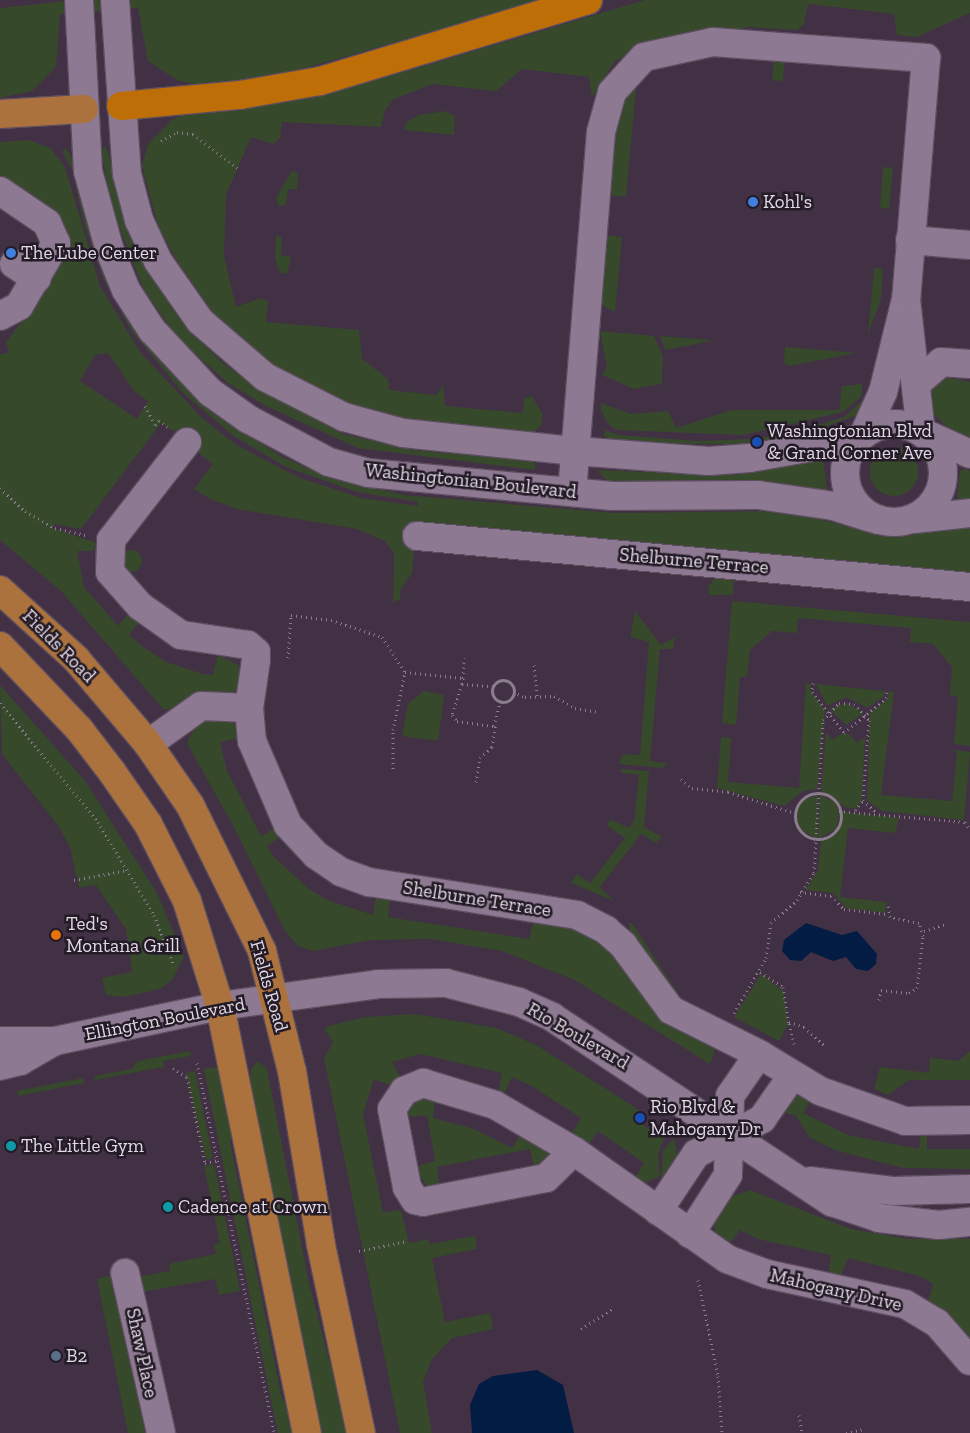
<!DOCTYPE html>
<html>
<head>
<meta charset="utf-8">
<style>
	body { margin:0 }
	#map { position:relative; width:970px; height:1433px; overflow:hidden; background:#423045; font-family:"Zilla Slab",serif }
	div>[style] { position:absolute }
	.green>* { inset:0; background:#37492b }
	.round { border-radius:50% }
	.water>* { inset:0; background:#021c44 }
	.path>* { height:3px; margin-top:-1.5px; transform-origin:0; background:repeating-linear-gradient(90deg,#8c7d8e 0 1px,transparent 0 5px) }
	.path>.ring { margin:-1.5px; padding:0; box-sizing:content-box; background:none; border:3px solid #8c7d8e; border-radius:50% }
	.roads { filter:drop-shadow(1px 0 #5c4d5f) drop-shadow(-1px 0 #5c4d5f) drop-shadow(0 1px #5c4d5f) drop-shadow(0 -1px #5c4d5f) }
	.minor>* { height:28px; margin:-14px; padding:0 14px; transform-origin:14px; border-radius:14px; background:#8e7992 }
	.minor>.ring { margin:-14px; padding:0; box-sizing:content-box; background:none; border:28px solid #8e7992; border-radius:50% }
	.major>* { height:28px; margin:-14px; padding:0 14px; transform-origin:14px; border-radius:14px; background:#ab723e }
	.highway>* { height:28px; margin:-14px; padding:0 14px; transform-origin:14px; border-radius:14px; background:#be6e06 }
	.dots>* { width:14px; height:14px; translate:-50% -50%; box-sizing:border-box; border:2px solid #231b25; border-radius:50% }
	span { translate:-50% -50%; white-space:nowrap; text-align:center; line-height:1.15; -webkit-text-stroke:5px #231b25; paint-order:stroke }
	.poi-label { font-size:19px; color:#e3d8e5 }
	.left { translate:0 -50%; text-align:left }
	.street-label { font-size:19px; color:#e3d8e5 }
</style>
</head>
<body>
<div id="map">
	<div class="green">
		<i style="clip-path:polygon(74px 0,542px 0,281px 75px,202px 86px,177px 80px,148px 61px,138px 8px,60px 14px,56px 67px,32px 91px,0 98px,0 8px)"></i>
		<i style="clip-path:polygon(645px 0,970px 0,970px 13px,917px 37px,897px 35px,894px 14px,808px 4px,804px 24px,797px 30px,750px 27px,639px 49px,615px 61px,592px 97px,589px 77px,522px 69px,496px 91px,433px 84px,394px 99px,385px 110px,381px 127px,282px 122px,280px 138px,273px 144px,251px 137px,226px 195px,224px 256px,236px 307px,262px 298px,268px 302px,266px 322px,359px 330px,362px 359px,388px 379px,389px 390px,436px 395px,443px 385px,445px 406px,523px 413px,524px 398px,532px 396px,543px 415px,541px 425px,532px 434px,493px 433px,367px 414px,272px 367px,216px 317px,174px 256px,157px 222px,142px 166px,148px 144px,173px 119px,189px 112px,394px 75px)"></i>
		<i style="clip-path:polygon(774px 55px,785px 56px,783px 81px,772px 80px)"></i>
		<i style="clip-path:polygon(638px 67px,626px 197px,606px 195px,620px 85px)"></i>
		<i style="clip-path:polygon(446px 111px,455px 116px,454px 135px,404px 130px,408px 121px,419px 115px)"></i>
		<i style="clip-path:polygon(evenodd,29px 140px,50px 148px,65px 167px,100px 286px,140px 352px,203px 419px,238px 446px,300px 478px,361px 498px,418px 506px,418px 502px,357px 492px,286px 467px,235px 437px,185px 395px,132px 332px,103px 278px,84px 223px,72px 169px,62px 152px,65px 148px,76px 163px,159px 356px,218px 416px,282px 457px,333px 479px,404px 495px,614px 513px,786px 511px,890px 537px,970px 525px,970px 574px,416px 527px,412px 573px,401px 589px,400px 599px,393px 603px,394px 554px,385px 541px,357px 529px,237px 509px,210px 499px,194px 489px,213px 464px,196px 451px,197px 445px,161px 423px,81px 529px,55px 524px,52px 528px,97px 543px,93px 551px,77px 551px,84px 587px,118px 626px,129px 613px,140px 621px,129px 635px,143px 647px,166px 662px,203px 674px,213px 675px,218px 655px,238px 665px,241px 683px,231px 695px,164px 710px,61px 591px,0 540px,0 355px,9px 352px,6px 343px,61px 264px,67px 249px,0 180px,0 142px,29px 140px,108px 353px,135px 392px,148px 401px,137px 419px,80px 381px,95px 355px,108px 353px)"></i>
		<i style="clip-path:polygon(106px 146px,137px 248px,152px 276px,196px 337px,224px 364px,258px 388px,343px 434px,412px 450px,535px 461px,535px 470px,358px 448px,266px 406px,228px 383px,180px 341px,144px 290px,112px 208px,101px 149px)"></i>
		<i style="clip-path:polygon(883px 167px,893px 168px,889px 209px,880px 208px)"></i>
		<i style="clip-path:polygon(292px 171px,298px 173px,297px 189px,288px 189px,286px 204px,279px 207px,276px 198px)"></i>
		<i style="clip-path:polygon(276px 235px,282px 238px,281px 255px,291px 257px,287px 274px,280px 272px,275px 259px)"></i>
		<i style="clip-path:polygon(603px 235px,622px 237px,615px 312px,602px 305px)"></i>
		<i style="clip-path:polygon(874px 268px,883px 269px,881px 299px,868px 335px)"></i>
		<i style="clip-path:polygon(600px 331px,654px 336px,663px 356px,662px 384px,634px 389px,602px 375px,607px 367px)"></i>
		<i style="clip-path:polygon(660px 336px,710px 340px,711px 341px,665px 350px)"></i>
		<i style="clip-path:polygon(785px 347px,857px 353px,790px 366px,784px 363px)"></i>
		<i style="clip-path:polygon(945px 377px,970px 382px,970px 440px,947px 427px,930px 410px,927px 388px)"></i>
		<i style="clip-path:polygon(862px 384px,862px 396px,843px 412px,743px 435px,617px 430px,608px 424px,601px 410px,601px 403px,631px 414px,668px 411px,676px 428px,732px 410px,839px 410px,842px 386px)"></i>
		<i style="clip-path:polygon(866px 397px,862px 411px,855px 416px,804px 434px,801px 430px,844px 417px)"></i>
		<i style="clip-path:polygon(605px 430px,619px 435px,697px 441px,753px 439px,755px 445px,623px 442px,604px 437px)"></i>
		<i style="clip-path:polygon(793px 431px,793px 437px,760px 444px,759px 438px)"></i>
		<i class="round" style="left:870px;top:448px;width:48px;height:48px"></i>
		<i style="clip-path:polygon(823px 458px,827px 490px,758px 483px,611px 485px,597px 470px,719px 475px)"></i>
		<i style="clip-path:polygon(965px 469px,970px 471px,970px 502px,962px 503px,957px 500px,960px 471px)"></i>
		<i class="round" style="left:120px;top:550px;width:22px;height:22px"></i>
		<i style="clip-path:polygon(716px 576px,734px 578px,733px 595px,709px 595px,708px 587px)"></i>
		<i style="clip-path:polygon(732px 601px,970px 622px,970px 746px,954px 744px,958px 697px,950px 696px,952px 667px,933px 644px,910px 642px,911px 628px,798px 618px,797px 633px,772px 631px,750px 650px,747px 677px,740px 677px,736px 725px,722px 723px)"></i>
		<i style="clip-path:polygon(635px 611px,661px 645px,675px 637px,673px 649px,660px 649px,650px 761px,668px 764px,663px 768px,619px 764px,623px 754px,640px 755px,649px 642px,630px 637px)"></i>
		<i style="clip-path:polygon(806px 683px,811px 684px,811px 692px,825px 710px,817px 789px,803px 791px,784px 806px,717px 788px,721px 737px,731px 738px,728px 782px,799px 788px)"></i>
		<i style="clip-path:polygon(816px 684px,884px 691px,884px 696px,868px 708px,846px 697px,827px 706px)"></i>
		<i style="clip-path:polygon(0 685px,85px 781px,157px 893px,184px 957px,172px 980px,160px 989px,124px 997px,106px 995px,102px 978px,132px 972px,126px 929px,96px 885px,79px 888px,70px 847px,59px 827px,2px 754px)"></i>
		<i style="clip-path:polygon(424px 691px,444px 695px,438px 741px,402px 736px,408px 704px)"></i>
		<i style="clip-path:polygon(889px 691px,894px 692px,881px 795px,952px 801px,957px 754px,953px 750px,970px 752px,964px 820px,882px 811px,867px 801px,870px 713px,888px 698px)"></i>
		<i style="clip-path:polygon(846px 703px,864px 713px,846px 725px,830px 709px)"></i>
		<i style="clip-path:polygon(208px 719px,231px 720px,236px 726px,238px 738px,220px 742px,227px 771px,261px 836px,275px 828px,280px 837px,267px 846px,274px 857px,309px 889px,327px 900px,373px 915px,376px 897px,390px 898px,388px 917px,529px 939px,533px 922px,554px 922px,592px 934px,717px 1043px,710px 1064px,575px 980px,502px 951px,431px 939px,371px 940px,313px 951px,298px 946px,285px 931px,234px 827px,187px 743px,194px 729px)"></i>
		<i style="clip-path:polygon(826px 732px,832px 740px,841px 734px,849px 734px,857px 743px,865px 737px,862px 799px,857px 809px,845px 807px,821px 791px)"></i>
		<i style="clip-path:polygon(620px 769px,649px 771px,644px 827px,662px 837px,656px 843px,641px 834px,600px 887px,614px 901px,571px 883px,577px 874px,590px 883px,625px 838px,607px 826px,610px 819px,629px 828px,634px 820px,639px 775px,622px 773px)"></i>
		<i style="clip-path:polygon(818px 795px,817px 839px,798px 828px,796px 813px,802px 800px)"></i>
		<i style="clip-path:polygon(820px 795px,835px 802px,840px 815px,836px 829px,818px 839px)"></i>
		<i style="clip-path:polygon(842px 812px,899px 818px,895px 833px,848px 828px,840px 897px,887px 902px,885px 913px,846px 908px,833px 893px,805px 890px,818px 870px,821px 840px,838px 830px)"></i>
		<i style="clip-path:polygon(629px 922px,634px 926px,687px 1007px,654px 969px,630px 932px)"></i>
		<i style="clip-path:polygon(761px 974px,784px 992px,788px 1025px,779px 1041px,734px 1017px)"></i>
		<i style="clip-path:polygon(415px 1014px,496px 1028px,536px 1045px,633px 1106px,640px 1111px,635px 1120px,664px 1138px,658px 1155px,660px 1176px,643px 1184px,635px 1178px,644px 1163px,598px 1131px,587px 1146px,571px 1134px,581px 1118px,532px 1086px,512px 1077px,505px 1092px,498px 1093px,502px 1073px,420px 1054px,392px 1062px,400px 1077px,392px 1086px,374px 1079px,363px 1114px,383px 1212px,401px 1210px,409px 1243px,428px 1239px,430px 1244px,475px 1236px,477px 1249px,432px 1258px,445px 1322px,490px 1313px,493px 1329px,452px 1338px,432px 1359px,423px 1382px,432px 1433px,400px 1433px,324px 1058px,333px 1042px,324px 1029px,328px 1026px,365px 1017px)"></i>
		<i style="clip-path:polygon(190px 1051px,191px 1056px,163px 1061px,164px 1067px,95px 1080px,95px 1076px,131px 1069px,138px 1061px)"></i>
		<i style="clip-path:polygon(970px 1051px,970px 1080px,909px 1080px,888px 1095px,874px 1089px,880px 1067px,929px 1073px,930px 1058px,958px 1061px)"></i>
		<i style="clip-path:polygon(258px 1061px,267px 1069px,309px 1283px,348px 1433px,321px 1433px,250px 1082px,251px 1069px)"></i>
		<i style="clip-path:polygon(220px 1066px,234px 1127px,230px 1141px,282px 1399px,290px 1406px,296px 1433px,278px 1433px,270px 1396px,204px 1069px)"></i>
		<i style="clip-path:polygon(195px 1071px,213px 1158px,206px 1160px,186px 1073px)"></i>
		<i style="clip-path:polygon(83px 1078px,84px 1083px,18px 1096px,17px 1091px)"></i>
		<i style="clip-path:polygon(798px 1093px,811px 1099px,803px 1113px,848px 1135px,919px 1149px,921px 1132px,927px 1132px,927px 1149px,970px 1149px,970px 1169px,903px 1168px,835px 1150px,809px 1137px,796px 1116px,786px 1113px,788px 1103px)"></i>
		<i style="clip-path:polygon(424px 1096px,435px 1101px,433px 1118px,474px 1129px,512px 1148px,521px 1134px,549px 1150px,548px 1163px,534px 1167px,530px 1149px,437px 1167px,439px 1187px,427px 1186px,418px 1173px,420px 1165px,435px 1161px,427px 1115px,411px 1117px,406px 1112px,410px 1103px)"></i>
		<i style="clip-path:polygon(674px 1138px,678px 1158px,661px 1182px,663px 1150px)"></i>
		<i style="clip-path:polygon(214px 1164px,240px 1291px,219px 1295px,215px 1279px,141px 1292px,138px 1277px,170px 1271px,169px 1264px,216px 1254px,214px 1244px,220px 1243px,204px 1166px)"></i>
		<i style="clip-path:polygon(750px 1190px,851px 1229px,908px 1239px,970px 1239px,970px 1339px,928px 1302px,933px 1284px,923px 1277px,848px 1258px,840px 1277px,829px 1271px,831px 1255px,758px 1239px,740px 1230px,729px 1244px,717px 1237px,713px 1221px,725px 1199px)"></i>
		<i style="clip-path:polygon(115px 1275px,152px 1433px,128px 1433px,97px 1279px)"></i>
	</div>
	<div class="water">
		<i style="clip-path:polygon(806px 923px,842px 935px,857px 931px,877px 954px,876px 964px,868px 971px,856px 969px,846px 957px,833px 961px,811px 952px,801px 961px,790px 960px,782px 951px,784px 940px)"></i>
		<i style="clip-path:polygon(537px 1370px,563px 1385px,574px 1433px,472px 1433px,470px 1405px,479px 1384px,493px 1376px)"></i>
	</div>
	<div class="path">
		<i style="left:161px;top:141px;width:18px;rotate:-29deg"></i>
		<i style="left:177px;top:132px;width:16px;rotate:7deg"></i>
		<i style="left:193px;top:134px;width:56px;rotate:37.1deg"></i>
		<i style="left:145px;top:406px;width:21px;rotate:62deg"></i>
		<i style="left:155px;top:425px;width:6px;rotate:-51deg"></i>
		<i style="left:159px;top:420px;width:11px;rotate:38deg"></i>
		<i style="left:0;top:488px;width:34px;rotate:43deg"></i>
		<i style="left:25px;top:511px;width:34px;rotate:30deg"></i>
		<i style="left:55px;top:528px;width:32px;rotate:13deg"></i>
		<i style="left:288px;top:658px;width:43px;rotate:-86deg"></i>
		<i style="left:291px;top:615px;width:40px;rotate:7.1deg"></i>
		<i style="left:331px;top:620px;width:54px;rotate:18.4deg"></i>
		<i style="left:382px;top:637px;width:42px;rotate:56.7deg"></i>
		<i style="left:405px;top:672px;width:58px;rotate:5.9deg"></i>
		<i style="left:463px;top:678px;width:6px;rotate:99deg"></i>
		<i style="left:462px;top:684px;width:31px;rotate:4deg"></i>
		<i style="left:534px;top:665px;width:31px;rotate:84deg"></i>
		<i style="left:463px;top:678px;width:20px;rotate:-87deg"></i>
		<i class="ring" style="left:492px;top:680px;width:19px;height:19px"></i>
		<i style="left:813px;top:683px;width:9px;rotate:96deg"></i>
		<i style="left:812px;top:692px;width:52px;rotate:52deg"></i>
		<i style="left:844px;top:733px;width:55px;rotate:-39.8deg"></i>
		<i style="left:886px;top:698px;width:8px;rotate:-83deg"></i>
		<i style="left:462px;top:684px;width:33px;rotate:108deg"></i>
		<i style="left:452px;top:715px;width:8px;rotate:50deg"></i>
		<i style="left:457px;top:721px;width:37px;rotate:8deg"></i>
		<i style="left:494px;top:726px;width:25px;rotate:-76deg"></i>
		<i style="left:513px;top:692px;width:13px;rotate:23deg"></i>
		<i style="left:525px;top:697px;width:29px;rotate:-2deg"></i>
		<i style="left:554px;top:696px;width:24px;rotate:30deg"></i>
		<i style="left:575px;top:708px;width:23px;rotate:10deg"></i>
		<i style="left:0;top:703px;width:154px;rotate:50.5deg"></i>
		<i style="left:98px;top:822px;width:109px;rotate:58.9deg"></i>
		<i style="left:154px;top:915px;width:55px;rotate:68.6deg"></i>
		<i style="left:393px;top:769px;width:39px;rotate:-90deg"></i>
		<i style="left:393px;top:730px;width:59px;rotate:-78.3deg"></i>
		<i style="left:681px;top:779px;width:14px;rotate:39deg"></i>
		<i style="left:692px;top:788px;width:36px;rotate:6deg"></i>
		<i style="left:728px;top:792px;width:70px;rotate:17.4deg"></i>
		<i style="left:476px;top:782px;width:24px;rotate:-81deg"></i>
		<i style="left:480px;top:758px;width:16px;rotate:-43deg"></i>
		<i style="left:492px;top:747px;width:24px;rotate:-81deg"></i>
		<i class="ring" style="left:795px;top:793px;width:43px;height:43px"></i>
		<i style="left:855px;top:810px;width:13px;rotate:-51deg"></i>
		<i style="left:839px;top:811px;width:126px;rotate:5deg"></i>
		<i style="left:965px;top:822px;width:9px;rotate:58deg"></i>
		<i style="left:74px;top:880px;width:55px;rotate:-10.5deg"></i>
		<i style="left:800px;top:892px;width:31px;rotate:7deg"></i>
		<i style="left:831px;top:896px;width:18px;rotate:45deg"></i>
		<i style="left:844px;top:909px;width:43px;rotate:6.6deg"></i>
		<i style="left:924px;top:931px;width:23px;rotate:-18deg"></i>
		<i style="left:760px;top:972px;width:27px;rotate:33deg"></i>
		<i style="left:783px;top:987px;width:36px;rotate:81deg"></i>
		<i style="left:879px;top:1000px;width:10px;rotate:-79deg"></i>
		<i style="left:881px;top:990px;width:28px;rotate:6deg"></i>
		<i style="left:909px;top:993px;width:9px;rotate:-32deg"></i>
		<i style="left:917px;top:988px;width:52px;rotate:-83.4deg"></i>
		<i style="left:923px;top:936px;width:14px;rotate:-107deg"></i>
		<i style="left:919px;top:923px;width:30px;rotate:-168deg"></i>
		<i style="left:890px;top:917px;width:14px;rotate:-98deg"></i>
		<i style="left:734px;top:1013px;width:64px;rotate:-59.8deg"></i>
		<i style="left:766px;top:958px;width:35px;rotate:-82deg"></i>
		<i style="left:771px;top:923px;width:35px;rotate:-41deg"></i>
		<i style="left:797px;top:900px;width:32px;rotate:-58deg"></i>
		<i style="left:814px;top:873px;width:153px;rotate:-86.6deg"></i>
		<i style="left:823px;top:720px;width:23px;rotate:-47deg"></i>
		<i style="left:839px;top:703px;width:15px;rotate:4deg"></i>
		<i style="left:854px;top:704px;width:22px;rotate:47deg"></i>
		<i style="left:869px;top:720px;width:80px;rotate:94.3deg"></i>
		<i style="left:863px;top:800px;width:18px;rotate:43deg"></i>
		<i style="left:794px;top:1044px;width:23px;rotate:-103deg"></i>
		<i style="left:789px;top:1022px;width:16px;rotate:18deg"></i>
		<i style="left:804px;top:1027px;width:28px;rotate:42deg"></i>
		<i style="left:197px;top:1063px;width:378px;rotate:78.2deg"></i>
		<i style="left:173px;top:1068px;width:17px;rotate:33deg"></i>
		<i style="left:187px;top:1077px;width:88px;rotate:78.2deg"></i>
		<i style="left:205px;top:1163px;width:13px;rotate:-13deg"></i>
		<i style="left:359px;top:1251px;width:49px;rotate:-11.8deg"></i>
		<i style="left:698px;top:1280px;width:98px;rotate:78.2deg"></i>
		<i style="left:718px;top:1376px;width:57px;rotate:86deg"></i>
		<i style="left:581px;top:1329px;width:38px;rotate:-33deg"></i>
		<i style="left:799px;top:1415px;width:18px;rotate:81deg"></i>
		<i style="left:846px;top:1433px;width:18px;rotate:-13deg"></i>
	</div>
	<div class="roads">
		<div class="minor">
			<i style="left:79px;top:0;width:171px;rotate:87deg"></i>
			<i style="left:88px;top:171px;width:80px;rotate:74.7deg"></i>
			<i style="left:109px;top:248px;width:45px;rotate:68deg"></i>
			<i style="left:126px;top:290px;width:48px;rotate:57deg"></i>
			<i style="left:152px;top:330px;width:85px;rotate:46.9deg"></i>
			<i style="left:210px;top:392px;width:47px;rotate:35.4deg"></i>
			<i style="left:248px;top:419px;width:92px;rotate:28deg"></i>
			<i style="left:329px;top:462px;width:41px;rotate:15.4deg"></i>
			<i style="left:369px;top:473px;width:244px;rotate:5.4deg"></i>
			<i style="left:612px;top:496px;width:146px;rotate:-0.4deg"></i>
			<i style="left:758px;top:495px;width:76px;rotate:8.3deg"></i>
			<i style="left:833px;top:506px;width:47px;rotate:17.3deg"></i>
			<i style="left:115px;top:0;width:174px;rotate:86.1deg"></i>
			<i style="left:127px;top:174px;width:48px;rotate:75.4deg"></i>
			<i style="left:139px;top:220px;width:45px;rotate:65.1deg"></i>
			<i style="left:158px;top:261px;width:73px;rotate:55deg"></i>
			<i style="left:200px;top:321px;width:86px;rotate:40.7deg"></i>
			<i style="left:265px;top:377px;width:89px;rotate:26.9deg"></i>
			<i style="left:344px;top:417px;width:61px;rotate:15.2deg"></i>
			<i style="left:403px;top:433px;width:173px;rotate:6deg"></i>
			<i style="left:575px;top:451px;width:134px;rotate:4.3deg"></i>
			<i style="left:709px;top:461px;width:41px;rotate:-4.2deg"></i>
			<i style="left:750px;top:458px;width:110px;rotate:-10deg"></i>
			<i style="left:0;top:191px;width:57px;rotate:34.2deg"></i>
			<i style="left:47px;top:223px;width:22px;rotate:66deg"></i>
			<i style="left:56px;top:243px;width:73px;rotate:120.4deg"></i>
			<i style="left:19px;top:306px;width:21px;rotate:152deg"></i>
			<i style="left:910px;top:240px;width:60px;rotate:4.8deg"></i>
			<i style="left:14px;top:264px;width:27px;rotate:33deg"></i>
			<i style="left:916px;top:384px;width:33px;rotate:-41deg"></i>
			<i style="left:941px;top:362px;width:29px;rotate:4deg"></i>
			<i class="ring" style="left:845px;top:424px;width:70px;height:70px"></i>
			<i style="left:864px;top:434px;width:46px;rotate:-65.7deg"></i>
			<i style="left:883px;top:392px;width:96px;rotate:-76.1deg"></i>
			<i style="left:906px;top:299px;width:134px;rotate:83.6deg"></i>
			<i style="left:926px;top:434px;width:48px;rotate:24.4deg"></i>
			<i style="left:572px;top:492px;width:361px;rotate:-85.4deg"></i>
			<i style="left:601px;top:132px;width:41px;rotate:-74.6deg"></i>
			<i style="left:612px;top:92px;width:47px;rotate:-47.6deg"></i>
			<i style="left:644px;top:57px;width:71px;rotate:-12.3deg"></i>
			<i style="left:713px;top:42px;width:214px;rotate:4.3deg"></i>
			<i style="left:926px;top:58px;width:242px;rotate:94.7deg"></i>
			<i style="left:914px;top:519px;width:56px;rotate:-6.1deg"></i>
			<i style="left:417px;top:536px;width:555px;rotate:5.27deg"></i>
			<i style="left:249px;top:708px;width:33px;rotate:85deg"></i>
			<i style="left:252px;top:741px;width:91px;rotate:66.8deg"></i>
			<i style="left:288px;top:825px;width:41px;rotate:47deg"></i>
			<i style="left:316px;top:855px;width:30px;rotate:34deg"></i>
			<i style="left:341px;top:872px;width:30px;rotate:20deg"></i>
			<i style="left:369px;top:882px;width:211px;rotate:9deg"></i>
			<i style="left:577px;top:915px;width:33px;rotate:27deg"></i>
			<i style="left:606px;top:930px;width:23px;rotate:41deg"></i>
			<i style="left:623px;top:945px;width:81px;rotate:53.6deg"></i>
			<i style="left:671px;top:1010px;width:98px;rotate:26.6deg"></i>
			<i style="left:759px;top:1054px;width:71px;rotate:31.2deg"></i>
			<i style="left:820px;top:1091px;width:90px;rotate:19.4deg"></i>
			<i style="left:905px;top:1121px;width:65px;rotate:-0.9deg"></i>
			<i style="left:148px;top:744px;width:65px;rotate:-35.6deg"></i>
			<i style="left:201px;top:706px;width:48px;rotate:2.4deg"></i>
			<i style="left:249px;top:708px;width:49px;rotate:-81.7deg"></i>
			<i style="left:256px;top:660px;width:8px;rotate:-90deg"></i>
			<i style="left:256px;top:652px;width:11px;rotate:-139deg"></i>
			<i style="left:248px;top:645px;width:68px;rotate:-171.5deg"></i>
			<i style="left:181px;top:635px;width:50px;rotate:-144.7deg"></i>
			<i style="left:140px;top:606px;width:45px;rotate:-131.4deg"></i>
			<i style="left:110px;top:572px;width:32px;rotate:-88deg"></i>
			<i style="left:111px;top:540px;width:124px;rotate:-52.2deg"></i>
			<i style="left:0;top:1041px;width:55px"></i>
			<i style="left:55px;top:1041px;width:169px;rotate:-12deg"></i>
			<i style="left:220px;top:1006px;width:160px;rotate:-7.9deg"></i>
			<i style="left:378px;top:984px;width:68px;rotate:-0.8deg"></i>
			<i style="left:446px;top:983px;width:75px;rotate:14.6deg"></i>
			<i style="left:519px;top:1002px;width:36px;rotate:24deg"></i>
			<i style="left:552px;top:1017px;width:336px;rotate:33.5deg"></i>
			<i style="left:832px;top:1202px;width:50px;rotate:18.8deg"></i>
			<i style="left:879px;top:1218px;width:60px;rotate:6.7deg"></i>
			<i style="left:939px;top:1225px;width:31px;rotate:-6deg"></i>
			<i style="left:0;top:1066px;width:21px;rotate:-14deg"></i>
			<i style="left:20px;top:1061px;width:40px;rotate:-29.7deg"></i>
			<i style="left:574px;top:1151px;width:39px;rotate:136deg"></i>
			<i style="left:546px;top:1178px;width:125px;rotate:169deg"></i>
			<i style="left:423px;top:1202px;width:8px;rotate:-166deg"></i>
			<i style="left:415px;top:1200px;width:15px;rotate:-122deg"></i>
			<i style="left:407px;top:1187px;width:79px;rotate:-100.9deg"></i>
			<i style="left:392px;top:1109px;width:22px;rotate:-56deg"></i>
			<i style="left:404px;top:1091px;width:21px;rotate:-23deg"></i>
			<i style="left:423px;top:1083px;width:75px;rotate:17deg"></i>
			<i style="left:495px;top:1105px;width:91px;rotate:30.2deg"></i>
			<i style="left:574px;top:1151px;width:187px;rotate:35.2deg"></i>
			<i style="left:727px;top:1259px;width:43px;rotate:20.6deg"></i>
			<i style="left:767px;top:1274px;width:141px;rotate:12.3deg"></i>
			<i style="left:905px;top:1304px;width:37px;rotate:31deg"></i>
			<i style="left:937px;top:1323px;width:50px;rotate:49deg"></i>
			<i style="left:810px;top:1181px;width:85px;rotate:6.8deg"></i>
			<i style="left:894px;top:1191px;width:76px;rotate:-1.5deg"></i>
			<i style="left:658px;top:1211px;width:69px;rotate:-56.3deg"></i>
			<i style="left:696px;top:1154px;width:75px;rotate:-27.9deg"></i>
			<i style="left:762px;top:1119px;width:52px;rotate:-55.1deg"></i>
			<i style="left:690px;top:1234px;width:70px;rotate:-57.2deg"></i>
			<i style="left:728px;top:1175px;width:79px;rotate:-88.5deg"></i>
			<i style="left:730px;top:1096px;width:51px;rotate:-55.4deg"></i>
			<i style="left:125px;top:1273px;width:164px;rotate:77.3deg"></i>
		</div>
		<div class="major">
			<i style="left:0;top:114px;width:84px;rotate:-3.4deg"></i>
			<i style="left:0;top:590px;width:103px;rotate:42.2deg"></i>
			<i style="left:76px;top:659px;width:111px;rotate:49.7deg"></i>
			<i style="left:148px;top:744px;width:74px;rotate:55.5deg"></i>
			<i style="left:190px;top:805px;width:163px;rotate:63.7deg"></i>
			<i style="left:262px;top:951px;width:124px;rotate:76deg"></i>
			<i style="left:292px;top:1071px;width:176px;rotate:80.5deg"></i>
			<i style="left:321px;top:1245px;width:192px;rotate:78deg"></i>
			<i style="left:0;top:646px;width:115px;rotate:46.4deg"></i>
			<i style="left:79px;top:729px;width:54px;rotate:52.5deg"></i>
			<i style="left:112px;top:772px;width:63px;rotate:55.3deg"></i>
			<i style="left:148px;top:824px;width:86px;rotate:63.1deg"></i>
			<i style="left:187px;top:901px;width:110px;rotate:72.6deg"></i>
			<i style="left:220px;top:1006px;width:436px;rotate:78.5deg"></i>
		</div>
		<div class="highway">
			<i style="left:121px;top:106px;width:120px;rotate:-5.3deg"></i>
			<i style="left:240px;top:95px;width:81px;rotate:-9.9deg"></i>
			<i style="left:320px;top:81px;width:280px;rotate:-16.8deg"></i>
		</div>
	</div>
	<div class="dots">
		<i style="left:753px;top:202px;background:#3f7fe0"></i>
		<i style="left:11px;top:253px;background:#3f7fe0"></i>
		<i style="left:757px;top:442px;background:#1a4fb4"></i>
		<i style="left:56px;top:935px;background:#e8710a"></i>
		<i style="left:640px;top:1118px;background:#1a4fb4"></i>
		<i style="left:11px;top:1146px;background:#0f9aa8"></i>
		<i style="left:168px;top:1207px;background:#0f9aa8"></i>
		<i style="left:56px;top:1356px;background:#5c6f8a"></i>
	</div>
	<div class="poi-label">
		<span class="left" style="left:763px;top:202px">Kohl's</span>
		<span class="left" style="left:21px;top:253px">The Lube Center</span>
		<span class="left" style="left:767px;top:442px">Washingtonian Blvd<br>&amp; Grand Corner Ave</span>
		<span class="left" style="left:66px;top:935px">Ted's<br>Montana Grill</span>
		<span class="left" style="left:650px;top:1118px">Rio Blvd &amp;<br>Mahogany Dr</span>
		<span class="left" style="left:21px;top:1146px">The Little Gym</span>
		<span class="left" style="left:178px;top:1207px">Cadence at Crown</span>
		<span class="left" style="left:66px;top:1356px">B2</span>
	</div>
	<div class="street-label">
		<span style="left:471px;top:481px;rotate:6deg">Washingtonian Boulevard</span>
		<span style="left:694px;top:561px;rotate:5deg">Shelburne Terrace</span>
		<span style="left:59px;top:646px;rotate:45deg">Fields Road</span>
		<span style="left:477px;top:899px;rotate:9deg">Shelburne Terrace</span>
		<span style="left:269px;top:986px;rotate:74deg">Fields Road</span>
		<span style="left:165px;top:1019px;rotate:-11deg">Ellington Boulevard</span>
		<span style="left:578px;top:1036px;rotate:30deg">Rio Boulevard</span>
		<span style="left:836px;top:1290px;rotate:13deg">Mahogany Drive</span>
		<span style="left:142px;top:1353px;rotate:78deg">Shaw Place</span>
	</div>
</div>
</body>
</html>
